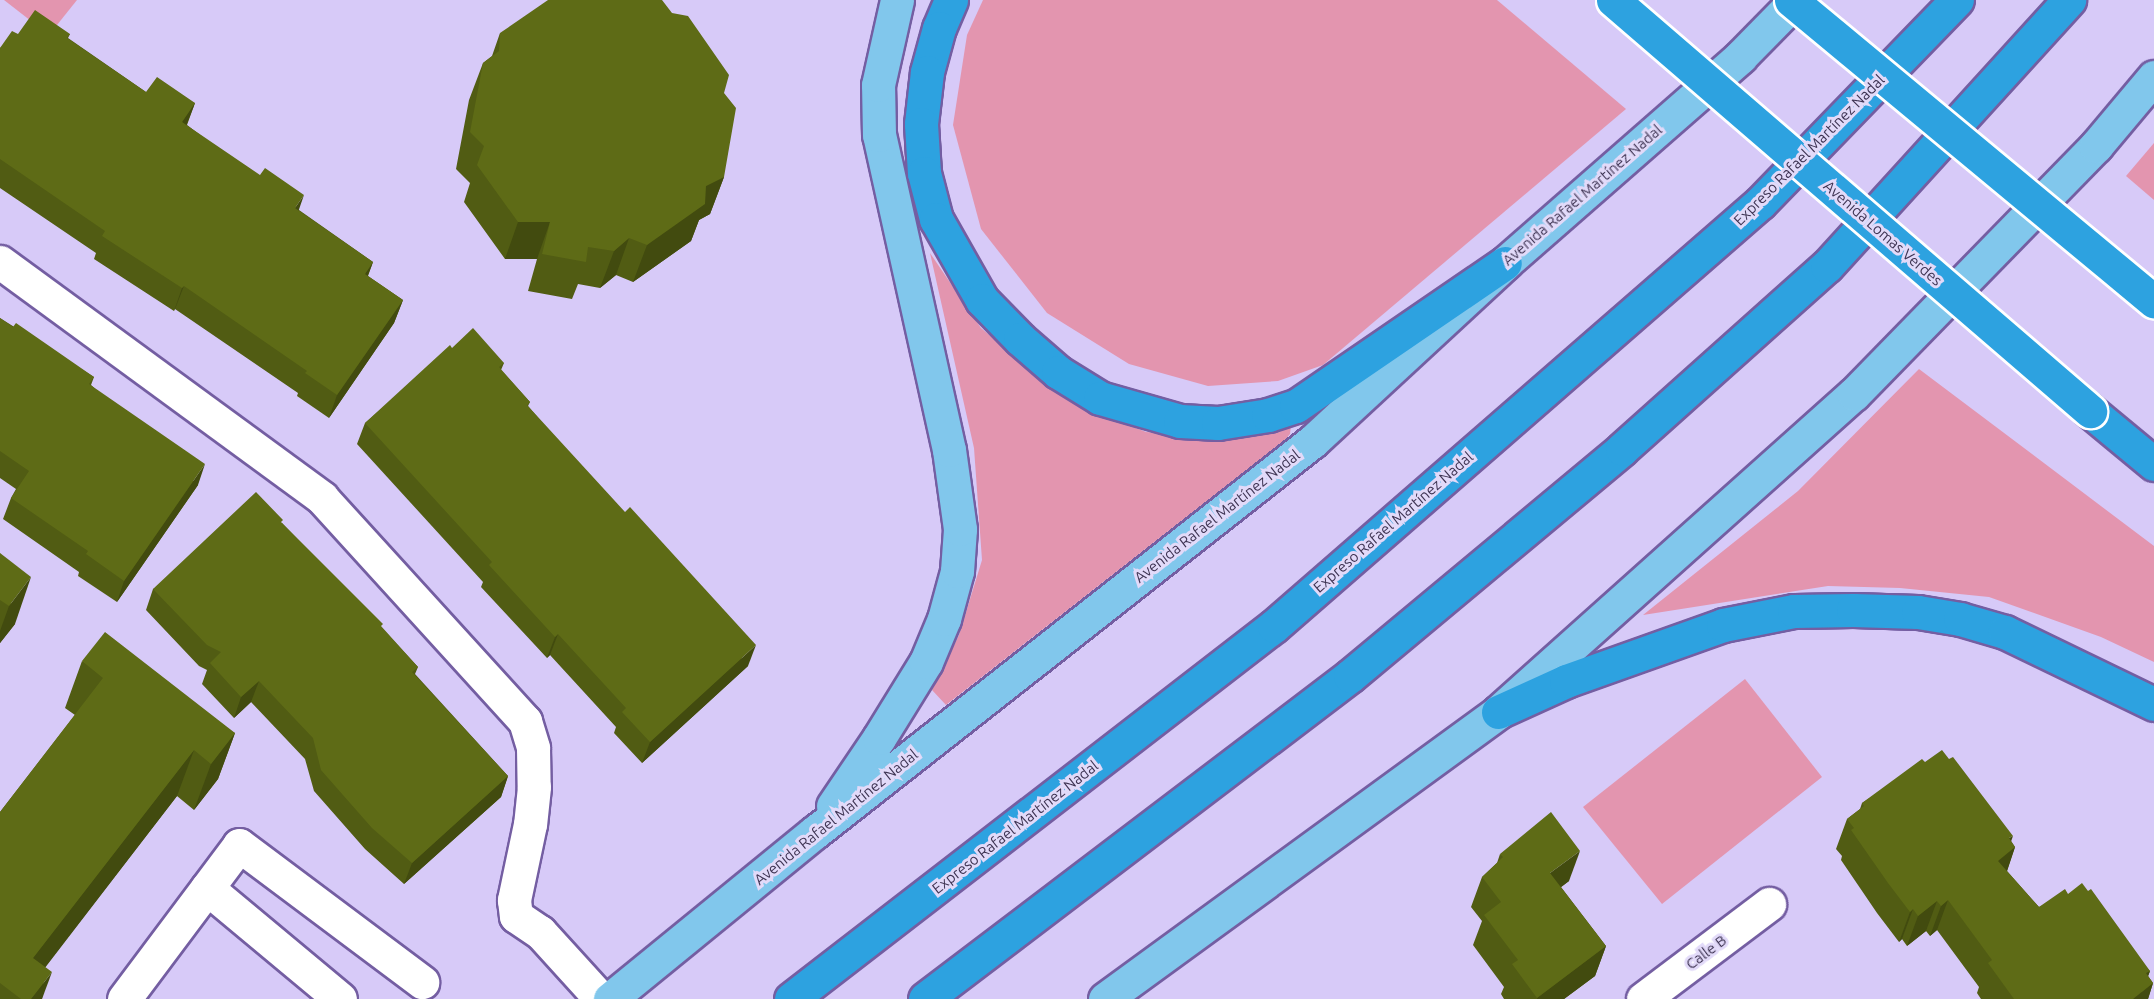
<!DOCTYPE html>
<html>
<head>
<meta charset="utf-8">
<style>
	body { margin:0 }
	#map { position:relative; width:2154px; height:999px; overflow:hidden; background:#d7caf8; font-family:Ubuntu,sans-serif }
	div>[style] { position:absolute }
	.green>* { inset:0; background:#e395af }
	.roads { filter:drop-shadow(2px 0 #745ea2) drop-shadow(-2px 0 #745ea2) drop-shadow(0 2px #745ea2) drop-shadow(0 -2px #745ea2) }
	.minor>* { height:33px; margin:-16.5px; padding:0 16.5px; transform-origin:16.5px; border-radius:16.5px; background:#fff }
	.major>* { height:33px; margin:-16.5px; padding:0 16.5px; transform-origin:16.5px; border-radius:16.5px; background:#81c7ec }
	.highway>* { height:33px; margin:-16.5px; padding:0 16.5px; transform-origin:16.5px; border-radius:16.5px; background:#2da2e0 }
	.bridges { filter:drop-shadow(2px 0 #fff) drop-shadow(-2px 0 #fff) drop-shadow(0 2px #fff) drop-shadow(0 -2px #fff) }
	.highway-bridge>* { height:33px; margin:-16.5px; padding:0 16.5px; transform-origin:16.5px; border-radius:16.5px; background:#2da2e0 }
	.wall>* { inset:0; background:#515c13 }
	.shaded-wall>* { inset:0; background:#424b0f }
	.building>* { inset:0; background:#5e6b16 }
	span { translate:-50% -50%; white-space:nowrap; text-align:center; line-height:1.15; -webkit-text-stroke:6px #e2daf9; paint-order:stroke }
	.street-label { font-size:15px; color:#3e3453 }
</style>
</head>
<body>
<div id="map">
	<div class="green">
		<i style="clip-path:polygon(4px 0,77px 0,49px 35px)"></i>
		<i style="clip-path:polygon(983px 0,1497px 0,1626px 109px,1323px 365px,1278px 381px,1208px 386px,1129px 364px,1047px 313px,981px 229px,953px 125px,967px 35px)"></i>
		<i style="clip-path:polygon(2154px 143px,2154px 200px,2126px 176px)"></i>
		<i style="clip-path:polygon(930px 253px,981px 328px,1061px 395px,1103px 415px,1146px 432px,1196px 436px,1291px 425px,1290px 434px,1286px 439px,946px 705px,932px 690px,959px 635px,982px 560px,974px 448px)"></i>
		<i style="clip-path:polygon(1919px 369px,2154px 546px,2154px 662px,2101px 637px,1989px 597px,1900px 588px,1828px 586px,1643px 615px,1798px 491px)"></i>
		<i style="clip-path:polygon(1745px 679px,1822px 777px,1662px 904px,1583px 807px)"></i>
	</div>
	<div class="roads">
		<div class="minor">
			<i style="left:0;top:262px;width:399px;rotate:36.2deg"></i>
			<i style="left:322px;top:498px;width:302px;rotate:47.7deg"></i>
			<i style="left:525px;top:721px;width:28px;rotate:73deg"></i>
			<i style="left:533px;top:748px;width:39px;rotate:89deg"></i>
			<i style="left:534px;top:787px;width:37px;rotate:96deg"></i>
			<i style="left:530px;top:824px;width:78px;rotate:101.9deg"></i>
			<i style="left:514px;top:900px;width:16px;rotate:83deg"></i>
			<i style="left:516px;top:916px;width:29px;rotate:34deg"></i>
			<i style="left:540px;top:932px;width:91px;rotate:47.7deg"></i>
			<i style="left:207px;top:888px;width:173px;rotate:39.8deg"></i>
			<i style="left:124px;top:999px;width:192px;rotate:-53.2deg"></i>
			<i style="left:239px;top:845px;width:229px;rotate:36.8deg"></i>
			<i style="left:1643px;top:999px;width:158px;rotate:-37deg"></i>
		</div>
		<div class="major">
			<i style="left:833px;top:806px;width:82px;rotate:-55.9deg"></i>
			<i style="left:879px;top:738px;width:89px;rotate:-58.3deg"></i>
			<i style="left:926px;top:662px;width:47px;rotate:-67.3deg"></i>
			<i style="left:944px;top:619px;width:50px;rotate:-74.8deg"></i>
			<i style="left:957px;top:571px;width:42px;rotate:-85.9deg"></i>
			<i style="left:960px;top:529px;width:80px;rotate:-97.9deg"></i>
			<i style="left:949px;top:450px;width:323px;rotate:-102.5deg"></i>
			<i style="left:879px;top:135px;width:50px;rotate:-91.1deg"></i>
			<i style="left:878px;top:85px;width:87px;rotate:-77.4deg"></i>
			<i style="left:610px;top:999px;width:264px;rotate:-39.2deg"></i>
			<i style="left:815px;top:832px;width:633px;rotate:-38.14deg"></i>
			<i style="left:1313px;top:441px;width:262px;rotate:-42.8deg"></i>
			<i style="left:1505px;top:263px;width:313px;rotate:-41.2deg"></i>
			<i style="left:1740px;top:57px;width:80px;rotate:-45.5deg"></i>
			<i style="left:1105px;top:999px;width:487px;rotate:-36.1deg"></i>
			<i style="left:1498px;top:712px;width:477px;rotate:-41.8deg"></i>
			<i style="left:1854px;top:394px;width:347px;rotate:-45.7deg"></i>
			<i style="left:2096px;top:146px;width:90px;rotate:-50deg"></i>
		</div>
		<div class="highway">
			<i style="left:951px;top:0;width:30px;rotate:113deg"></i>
			<i style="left:939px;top:28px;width:46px;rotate:105.3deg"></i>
			<i style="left:927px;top:72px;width:52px;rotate:96.6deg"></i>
			<i style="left:921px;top:124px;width:49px;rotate:86.5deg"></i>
			<i style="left:924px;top:173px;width:48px;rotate:75.4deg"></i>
			<i style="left:936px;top:219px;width:93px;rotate:60.4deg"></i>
			<i style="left:982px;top:300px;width:54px;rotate:45.7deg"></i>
			<i style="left:1020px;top:339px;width:50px;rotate:41deg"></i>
			<i style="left:1058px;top:372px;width:49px;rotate:31.8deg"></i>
			<i style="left:1100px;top:398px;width:83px;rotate:16deg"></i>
			<i style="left:1180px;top:421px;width:38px;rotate:3deg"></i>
			<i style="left:1218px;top:423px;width:51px;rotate:-9.1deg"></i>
			<i style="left:1268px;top:415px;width:29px;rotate:-18deg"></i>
			<i style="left:1296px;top:406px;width:253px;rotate:-34.4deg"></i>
			<i style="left:2090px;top:411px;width:83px;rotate:39.6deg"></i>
			<i style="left:1498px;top:712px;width:75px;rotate:-24.5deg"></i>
			<i style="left:1566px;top:681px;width:167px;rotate:-19.6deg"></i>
			<i style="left:1723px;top:625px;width:72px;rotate:-11.2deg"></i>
			<i style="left:1794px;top:611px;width:59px;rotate:-1deg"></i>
			<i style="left:1853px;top:610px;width:65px;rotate:1.8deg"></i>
			<i style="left:1918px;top:612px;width:43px;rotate:9.5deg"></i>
			<i style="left:1960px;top:619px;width:47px;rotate:16.1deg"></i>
			<i style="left:2005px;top:632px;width:165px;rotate:25.8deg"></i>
			<i style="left:791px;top:999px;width:610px;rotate:-37.68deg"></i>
			<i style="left:1274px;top:626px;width:644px;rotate:-41.04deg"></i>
			<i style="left:1760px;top:203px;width:283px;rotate:-45.9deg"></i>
			<i style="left:925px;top:999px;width:534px;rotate:-37.23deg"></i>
			<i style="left:1350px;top:676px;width:354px;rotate:-39.8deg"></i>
			<i style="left:1622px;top:449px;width:275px;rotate:-41.8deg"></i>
			<i style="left:1827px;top:266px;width:360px;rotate:-47.7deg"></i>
		</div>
	</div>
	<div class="bridges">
		<div class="highway-bridge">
			<i style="left:1613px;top:0;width:630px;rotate:40.75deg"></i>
			<i style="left:1791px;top:0;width:472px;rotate:39.7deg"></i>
		</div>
	</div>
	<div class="wall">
		<i style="clip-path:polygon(500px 33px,724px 93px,724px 177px,710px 214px,699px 220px,691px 241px,633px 282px,616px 275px,600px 288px,578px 284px,572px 299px,528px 291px,537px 259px,505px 259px,464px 202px,470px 183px,456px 169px,469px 100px,483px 63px,492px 56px)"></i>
		<i style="clip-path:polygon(18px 34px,70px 34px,68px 38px,146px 92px,195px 103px,187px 125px,299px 210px,373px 262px,368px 276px,403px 300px,394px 323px,329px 418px,297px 396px,298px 393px,175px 309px,174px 311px,94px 259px,96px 253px,0 188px,0 48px)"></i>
		<i style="clip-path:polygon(0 318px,94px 377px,91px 385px,198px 485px,117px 602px,78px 576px,79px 572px,3px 519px,11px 498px,16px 489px,0 478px)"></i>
		<i style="clip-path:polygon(452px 348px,504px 363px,501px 370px,530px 402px,528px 406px,748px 666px,642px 763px,614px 733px,616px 727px,550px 655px,547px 658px,481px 587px,483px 582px,357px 444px,365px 423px)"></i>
		<i style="clip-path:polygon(282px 523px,381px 627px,418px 667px,415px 674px,508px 776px,501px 797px,404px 884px,365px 849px,314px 791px,305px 759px,251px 702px,234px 718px,202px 684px,207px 670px,199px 666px,146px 610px,153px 589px)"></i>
		<i style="clip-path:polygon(0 553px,15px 624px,0 643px)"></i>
		<i style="clip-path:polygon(82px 661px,235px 733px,218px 779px,194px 810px,177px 796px,45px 967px,42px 999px,0 999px,0 812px,75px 715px,65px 708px)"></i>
		<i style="clip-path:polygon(1925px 762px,2011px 841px,2015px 847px,2007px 871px,2039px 907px,2068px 894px,2150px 971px,2148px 976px,2153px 983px,2148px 999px,1981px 999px,1977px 993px,1979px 987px,1937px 930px,1930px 936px,1926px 931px,1907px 946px,1902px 939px,1899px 942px,1877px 913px,1841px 860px,1842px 856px,1836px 849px,1847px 819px,1860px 809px,1862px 803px)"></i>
		<i style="clip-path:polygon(1500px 854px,1569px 881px,1561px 887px,1606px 946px,1595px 976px,1564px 999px,1504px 999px,1501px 994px,1504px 987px,1473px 945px,1482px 921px,1471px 907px,1482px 877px,1497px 863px)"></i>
	</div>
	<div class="shaded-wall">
		<i style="clip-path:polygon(195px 103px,186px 126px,182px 122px)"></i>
		<i style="clip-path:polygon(724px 177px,710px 214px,699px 220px,691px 241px,633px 282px,647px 245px,706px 186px)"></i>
		<i style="clip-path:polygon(304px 195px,296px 218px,295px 208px)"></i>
		<i style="clip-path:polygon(518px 222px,550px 222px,537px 259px,505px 259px)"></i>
		<i style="clip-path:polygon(629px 238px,616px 275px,600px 288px,614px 251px)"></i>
		<i style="clip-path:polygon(373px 262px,364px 285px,365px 274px)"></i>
		<i style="clip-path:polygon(184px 286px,175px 309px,174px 311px,182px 288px)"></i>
		<i style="clip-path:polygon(403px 300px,394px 323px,329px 418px,337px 395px)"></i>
		<i style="clip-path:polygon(205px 464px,198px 485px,117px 602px,124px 581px)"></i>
		<i style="clip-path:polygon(31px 577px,15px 624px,0 643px,0 631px,9px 606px)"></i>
		<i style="clip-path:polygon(558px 634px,550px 655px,547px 658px,555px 637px)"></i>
		<i style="clip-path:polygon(756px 645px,748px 666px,642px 763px,650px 742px)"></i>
		<i style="clip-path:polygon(259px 681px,251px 702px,234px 718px,241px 697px)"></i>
		<i style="clip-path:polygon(235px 733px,218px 779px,194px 810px,211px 764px)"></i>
		<i style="clip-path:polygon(194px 750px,177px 796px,21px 999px,33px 958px)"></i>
		<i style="clip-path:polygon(508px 776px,501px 797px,404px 884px,412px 863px)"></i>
		<i style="clip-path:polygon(2013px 836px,2007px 853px,2015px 847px,2005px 877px,1998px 861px,2009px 838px)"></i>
		<i style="clip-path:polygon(1580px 851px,1569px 881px,1540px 903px,1550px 873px)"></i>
		<i style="clip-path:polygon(1948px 900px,1937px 930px,1930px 936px,1941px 906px)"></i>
		<i style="clip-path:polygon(1937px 901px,1926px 931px,1907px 946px,1918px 916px)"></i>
		<i style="clip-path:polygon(1913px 909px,1902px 939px,1899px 942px,1910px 912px)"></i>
		<i style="clip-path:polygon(1606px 946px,1595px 976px,1564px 999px,1537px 999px,1537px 998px)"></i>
		<i style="clip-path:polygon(2150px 971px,2142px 992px,2153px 983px,2148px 999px,2133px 999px,2146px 973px)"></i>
		<i style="clip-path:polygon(52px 972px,42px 999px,31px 999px)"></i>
	</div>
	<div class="building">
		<i style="clip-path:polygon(548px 0,662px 0,672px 13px,688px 16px,729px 75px,724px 93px,736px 108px,724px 177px,706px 186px,705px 204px,647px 245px,629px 238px,614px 251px,588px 247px,586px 262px,542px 254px,550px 222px,518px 222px,477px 165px,484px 146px,470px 132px,483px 63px,499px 51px,500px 33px)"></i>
		<i style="clip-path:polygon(35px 10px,70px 34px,67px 38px,146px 92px,157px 77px,195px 103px,182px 122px,260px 175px,265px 168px,304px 195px,295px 208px,373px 262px,365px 274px,403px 300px,337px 395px,305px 373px,307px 371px,184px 286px,182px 288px,102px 236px,105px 231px,0 159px,0 48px,12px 31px,18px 34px)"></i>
		<i style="clip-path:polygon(0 318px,13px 327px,16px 323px,94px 377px,89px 384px,205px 464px,124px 581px,86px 554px,88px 551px,11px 498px,29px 471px,0 451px)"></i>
		<i style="clip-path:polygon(473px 328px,504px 363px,499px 367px,530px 402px,527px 405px,625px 512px,630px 507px,756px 645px,650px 742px,622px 712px,626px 708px,558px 634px,555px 637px,489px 565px,492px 562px,365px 423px,450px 345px,452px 348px)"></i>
		<i style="clip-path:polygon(256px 492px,283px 520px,281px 522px,383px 624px,381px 626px,418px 667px,412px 672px,508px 776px,412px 863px,372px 828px,321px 770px,313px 738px,259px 681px,241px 697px,210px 663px,221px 652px,207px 645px,153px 589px)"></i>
		<i style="clip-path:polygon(0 553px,31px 577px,9px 606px,0 600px)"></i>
		<i style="clip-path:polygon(105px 632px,235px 733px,211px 764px,194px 750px,33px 958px,52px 972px,31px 999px,21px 999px,0 983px,0 812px,103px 678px,82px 661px)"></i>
		<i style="clip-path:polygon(1942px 750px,1949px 759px,1953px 757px,2013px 836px,2009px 838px,2015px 847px,1998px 861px,2039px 907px,2065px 889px,2068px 894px,2082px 883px,2088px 891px,2091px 889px,2150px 971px,2146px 973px,2153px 983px,2133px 999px,2014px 999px,1988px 963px,1992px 960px,1948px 900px,1941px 906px,1937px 901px,1918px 916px,1913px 909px,1910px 912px,1888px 883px,1851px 830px,1854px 828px,1847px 819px,1864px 806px,1862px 803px,1922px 759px,1925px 762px)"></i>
		<i style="clip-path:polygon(1551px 812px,1580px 851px,1550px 873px,1606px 946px,1537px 998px,1512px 964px,1518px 960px,1484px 915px,1501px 902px,1482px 877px,1503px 857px,1500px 854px)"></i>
	</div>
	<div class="street-label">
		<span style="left:1809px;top:150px;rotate:-45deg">Expreso Rafael Martínez Nadal</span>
		<span style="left:1582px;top:195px;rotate:-41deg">Avenida Rafael Martínez Nadal</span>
		<span style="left:1883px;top:233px;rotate:41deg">Avenida Lomas Verdes</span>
		<span style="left:1217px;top:516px;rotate:-38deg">Avenida Rafael Martínez Nadal</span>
		<span style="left:1393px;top:522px;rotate:-41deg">Expreso Rafael Martínez Nadal</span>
		<span style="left:836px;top:817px;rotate:-39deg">Avenida Rafael Martínez Nadal</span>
		<span style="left:1015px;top:827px;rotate:-38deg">Expreso Rafael Martínez Nadal</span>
		<span style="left:1706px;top:952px;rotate:-37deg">Calle B</span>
	</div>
</div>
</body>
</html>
